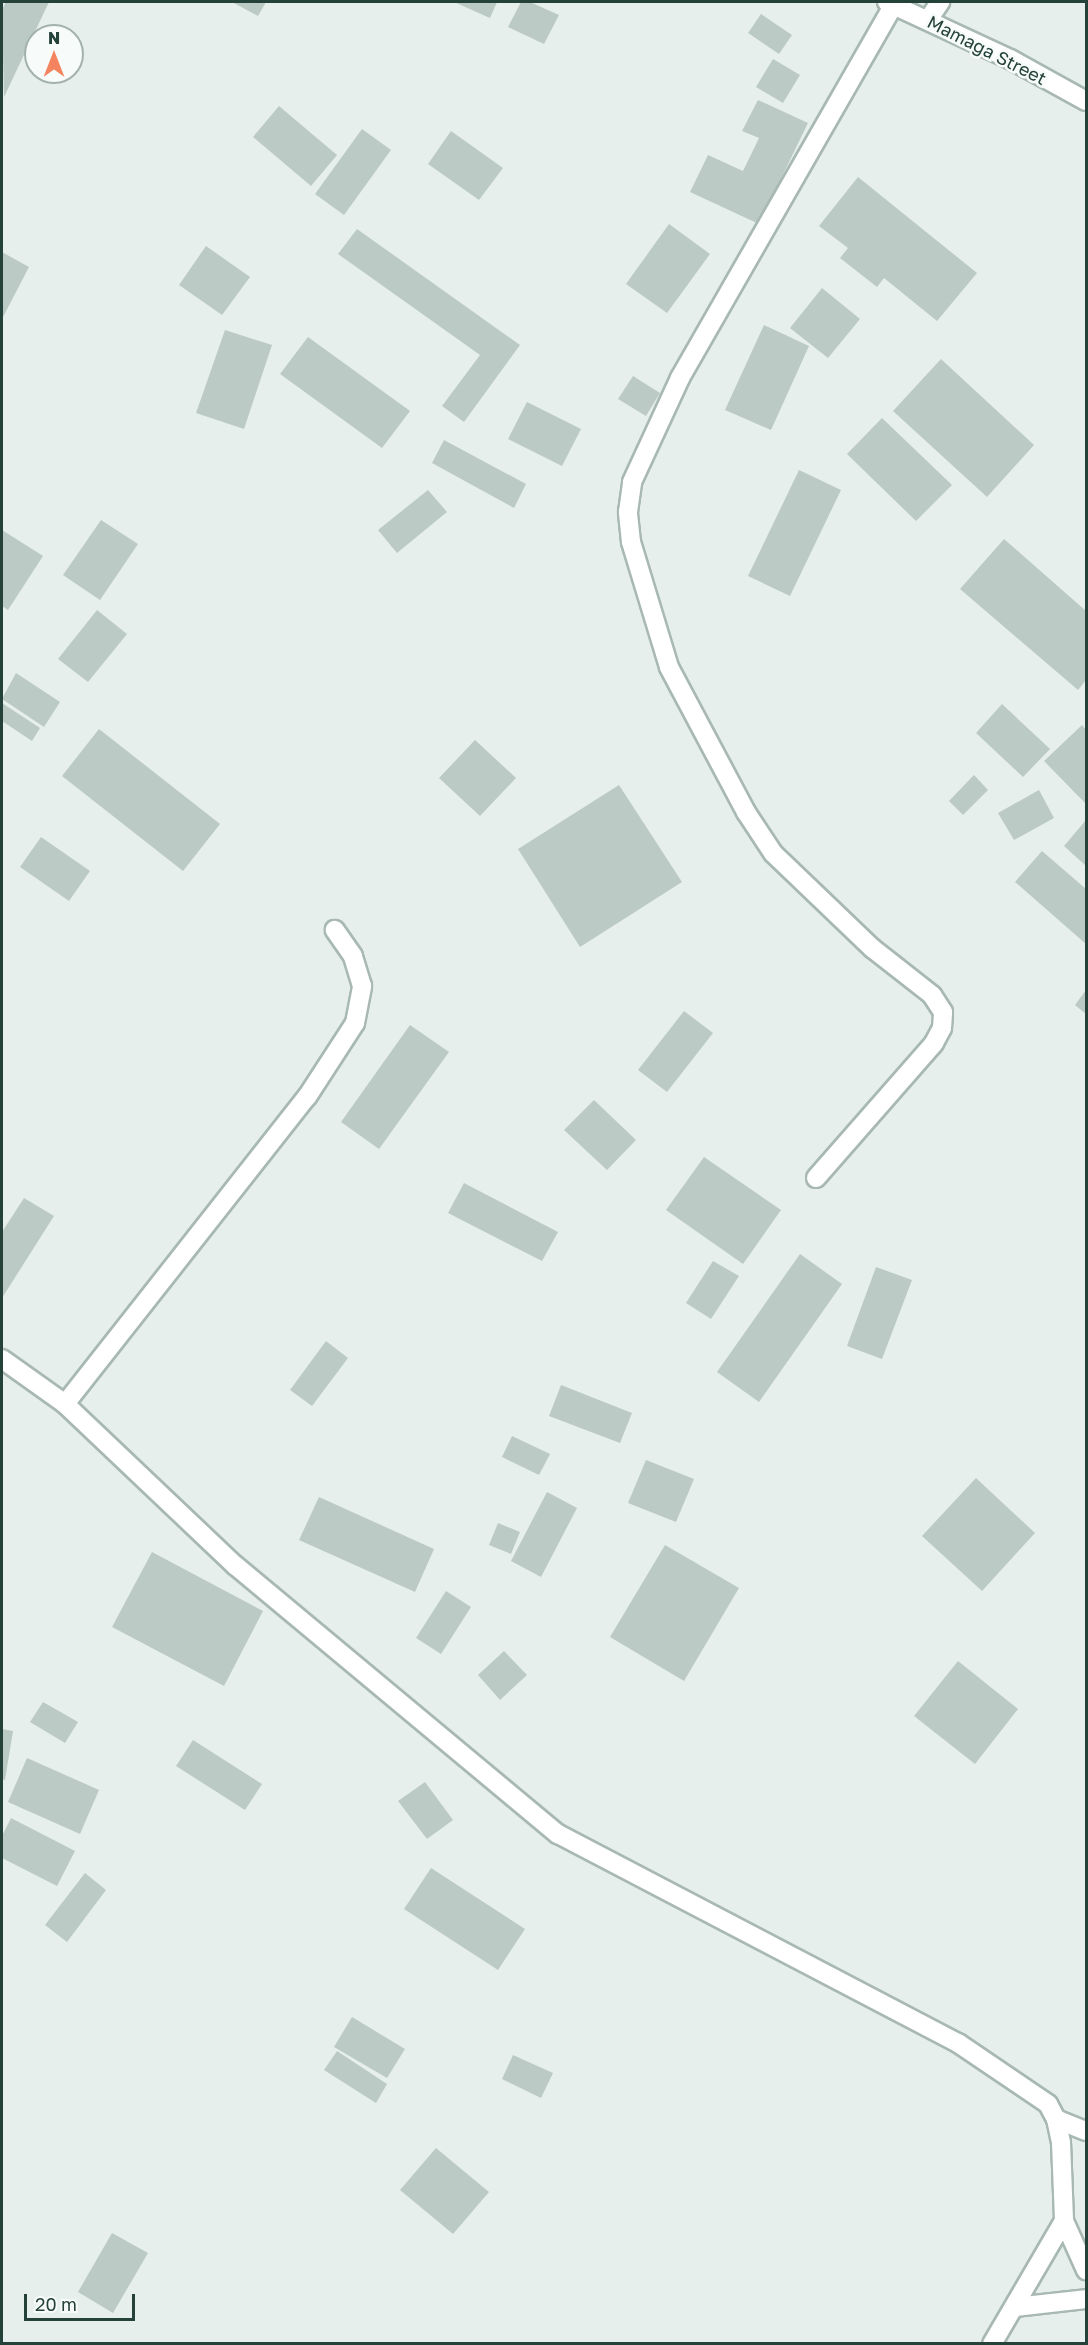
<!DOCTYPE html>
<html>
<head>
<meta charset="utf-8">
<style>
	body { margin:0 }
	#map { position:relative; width:1088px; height:2345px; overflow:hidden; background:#e6efeb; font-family:"Golos Text",sans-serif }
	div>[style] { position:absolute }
	.building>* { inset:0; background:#bbcac4 }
	.roads { filter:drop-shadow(2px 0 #a8b8b2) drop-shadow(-2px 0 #a8b8b2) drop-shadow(0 2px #a8b8b2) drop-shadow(0 -2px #a8b8b2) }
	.minor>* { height:18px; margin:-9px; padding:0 9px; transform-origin:9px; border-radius:9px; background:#fff }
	span { translate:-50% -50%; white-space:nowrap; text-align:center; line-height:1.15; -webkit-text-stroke:5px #f7fbf9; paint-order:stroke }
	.street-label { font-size:18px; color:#24423a }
	.frame { position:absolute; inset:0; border:3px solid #24423a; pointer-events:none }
	.north { position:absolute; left:24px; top:24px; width:60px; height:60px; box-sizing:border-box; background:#f7fbf9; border:2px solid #a3b1ad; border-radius:50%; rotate:0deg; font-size:16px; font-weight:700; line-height:24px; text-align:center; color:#24423a }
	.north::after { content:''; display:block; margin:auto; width:21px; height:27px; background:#f4845f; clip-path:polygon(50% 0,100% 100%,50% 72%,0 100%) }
	.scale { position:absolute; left:24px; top:2294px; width:111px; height:27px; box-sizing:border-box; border:3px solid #24423a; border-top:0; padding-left:8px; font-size:18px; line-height:21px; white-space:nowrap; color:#24423a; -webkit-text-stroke:4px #f7fbf9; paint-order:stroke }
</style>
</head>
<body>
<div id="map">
	<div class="building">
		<i style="clip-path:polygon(6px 2px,49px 2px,4px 97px,2px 10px)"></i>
		<i style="clip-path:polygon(232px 2px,266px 2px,258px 16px)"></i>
		<i style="clip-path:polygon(454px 2px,497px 2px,490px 18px)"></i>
		<i style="clip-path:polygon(521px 2px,530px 2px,559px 15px,544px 44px,508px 27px)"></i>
		<i style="clip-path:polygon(761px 14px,792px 35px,779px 54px,748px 33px)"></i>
		<i style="clip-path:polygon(773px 59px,800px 75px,783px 103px,756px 87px)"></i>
		<i style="clip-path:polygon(758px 100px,808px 123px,759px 224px,690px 192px,708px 155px,743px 171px,759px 138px,742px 131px)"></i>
		<i style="clip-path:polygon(279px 106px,337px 155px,311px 186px,253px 137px)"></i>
		<i style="clip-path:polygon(362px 129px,391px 150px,344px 215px,315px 194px)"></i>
		<i style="clip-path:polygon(451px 131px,503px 168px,479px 200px,428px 164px)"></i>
		<i style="clip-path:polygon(858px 177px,977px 273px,937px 321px,884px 278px,877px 287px,840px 258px,848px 248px,819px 226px)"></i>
		<i style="clip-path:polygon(669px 224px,710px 254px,667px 313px,626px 284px)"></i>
		<i style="clip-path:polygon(357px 229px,520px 345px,464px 422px,442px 406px,480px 355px,338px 254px)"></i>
		<i style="clip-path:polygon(206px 246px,250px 277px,222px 315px,179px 285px)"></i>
		<i style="clip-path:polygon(2px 252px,29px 267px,2px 319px)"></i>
		<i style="clip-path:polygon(822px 288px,860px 319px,828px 358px,790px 328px)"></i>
		<i style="clip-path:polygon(764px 325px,809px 346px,771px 430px,725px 410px)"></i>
		<i style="clip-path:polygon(225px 330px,272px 345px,244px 429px,196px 413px)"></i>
		<i style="clip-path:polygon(308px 337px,410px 411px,382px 448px,280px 374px)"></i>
		<i style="clip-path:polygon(941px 359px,1034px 445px,987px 497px,893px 411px)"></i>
		<i style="clip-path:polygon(633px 376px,660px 393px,646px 416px,618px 399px)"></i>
		<i style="clip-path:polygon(527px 402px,581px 429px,562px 466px,508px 439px)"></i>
		<i style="clip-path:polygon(882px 418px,952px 485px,916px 521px,847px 454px)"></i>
		<i style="clip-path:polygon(444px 440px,526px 484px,514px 508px,432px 463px)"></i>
		<i style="clip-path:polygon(799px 470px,841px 490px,790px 596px,748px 576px)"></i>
		<i style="clip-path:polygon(428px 490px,447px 512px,397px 553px,378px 530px)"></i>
		<i style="clip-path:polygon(101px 520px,138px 544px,100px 600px,63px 575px)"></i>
		<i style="clip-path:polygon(2px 530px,43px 556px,8px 610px,2px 606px)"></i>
		<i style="clip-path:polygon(1004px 539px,1086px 611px,1086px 680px,1078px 690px,960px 589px)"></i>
		<i style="clip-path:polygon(97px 610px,127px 634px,88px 682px,58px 659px)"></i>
		<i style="clip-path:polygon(16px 673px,60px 702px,44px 727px,2px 699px)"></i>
		<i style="clip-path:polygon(2px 703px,40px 728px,32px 741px,2px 721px)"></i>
		<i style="clip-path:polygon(1002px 704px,1050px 749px,1023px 777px,976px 733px)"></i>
		<i style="clip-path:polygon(1082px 725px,1086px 730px,1086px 804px,1044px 761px)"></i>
		<i style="clip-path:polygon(99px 729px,220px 824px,183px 871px,62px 776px)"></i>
		<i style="clip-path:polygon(475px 740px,516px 778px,480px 816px,439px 778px)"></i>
		<i style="clip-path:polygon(974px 775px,988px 790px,963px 815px,949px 801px)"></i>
		<i style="clip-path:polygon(619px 785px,682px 882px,580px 947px,518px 849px)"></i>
		<i style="clip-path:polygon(1039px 790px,1054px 818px,1014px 840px,998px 813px)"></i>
		<i style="clip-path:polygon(1086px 820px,1086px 866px,1064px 846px)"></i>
		<i style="clip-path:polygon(41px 837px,90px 871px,69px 901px,20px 867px)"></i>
		<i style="clip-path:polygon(1042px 851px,1086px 889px,1086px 944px,1015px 882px)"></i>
		<i style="clip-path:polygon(1086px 990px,1086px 1014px,1075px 1005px)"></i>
		<i style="clip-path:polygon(684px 1011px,713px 1033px,667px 1092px,638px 1070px)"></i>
		<i style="clip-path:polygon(410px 1025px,449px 1052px,379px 1149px,341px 1122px)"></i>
		<i style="clip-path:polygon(594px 1100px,636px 1140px,607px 1170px,564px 1130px)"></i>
		<i style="clip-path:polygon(704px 1157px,781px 1210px,743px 1264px,666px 1210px)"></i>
		<i style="clip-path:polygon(464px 1183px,558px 1232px,542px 1261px,448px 1213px)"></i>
		<i style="clip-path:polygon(24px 1198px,54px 1216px,2px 1298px,2px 1232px)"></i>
		<i style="clip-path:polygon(800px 1254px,842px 1284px,759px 1402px,717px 1372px)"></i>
		<i style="clip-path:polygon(713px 1261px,739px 1276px,711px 1319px,686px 1303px)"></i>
		<i style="clip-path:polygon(876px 1267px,912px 1280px,882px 1359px,847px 1346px)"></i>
		<i style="clip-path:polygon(326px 1341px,348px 1358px,312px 1406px,290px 1390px)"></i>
		<i style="clip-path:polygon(561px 1385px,632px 1413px,620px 1443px,549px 1416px)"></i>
		<i style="clip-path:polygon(512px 1436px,550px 1454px,539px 1475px,502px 1457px)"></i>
		<i style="clip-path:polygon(646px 1460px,694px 1479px,676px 1522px,628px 1503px)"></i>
		<i style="clip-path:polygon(976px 1478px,1035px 1533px,982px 1591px,922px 1536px)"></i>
		<i style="clip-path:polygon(547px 1492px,577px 1508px,541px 1577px,511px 1561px)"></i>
		<i style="clip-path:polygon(319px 1497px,434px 1549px,415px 1592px,299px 1540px)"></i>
		<i style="clip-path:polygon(498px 1523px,520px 1532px,511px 1554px,489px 1545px)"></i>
		<i style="clip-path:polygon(665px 1545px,739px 1588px,684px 1681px,610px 1637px)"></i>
		<i style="clip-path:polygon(152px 1552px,263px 1611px,224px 1686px,112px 1627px)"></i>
		<i style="clip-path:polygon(446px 1591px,471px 1607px,441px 1654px,416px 1638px)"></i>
		<i style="clip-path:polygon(504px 1651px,527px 1675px,500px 1700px,478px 1675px)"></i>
		<i style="clip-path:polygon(958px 1661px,1018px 1709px,975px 1764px,914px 1716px)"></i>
		<i style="clip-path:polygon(43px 1702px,78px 1722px,65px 1743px,30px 1722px)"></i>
		<i style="clip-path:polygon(2px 1729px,13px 1731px,5px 1780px,2px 1779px)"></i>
		<i style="clip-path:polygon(193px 1740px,262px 1784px,245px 1810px,176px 1766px)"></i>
		<i style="clip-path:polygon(27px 1758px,99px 1790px,80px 1834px,8px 1802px)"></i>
		<i style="clip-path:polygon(425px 1782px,453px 1820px,427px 1839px,398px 1801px)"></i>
		<i style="clip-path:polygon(11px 1818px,75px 1851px,57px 1886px,2px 1858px,2px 1836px)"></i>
		<i style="clip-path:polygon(431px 1868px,525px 1929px,498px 1970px,404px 1909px)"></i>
		<i style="clip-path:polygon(85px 1873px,106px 1890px,67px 1942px,45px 1925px)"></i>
		<i style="clip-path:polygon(352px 2017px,405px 2049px,387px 2078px,334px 2047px)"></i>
		<i style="clip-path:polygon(337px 2051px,387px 2084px,376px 2103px,324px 2070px)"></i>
		<i style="clip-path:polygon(513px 2055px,553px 2073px,541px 2098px,502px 2079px)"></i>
		<i style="clip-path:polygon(436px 2148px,489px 2192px,453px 2234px,400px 2190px)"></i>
		<i style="clip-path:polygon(112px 2233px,148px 2253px,113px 2313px,78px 2292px)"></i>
	</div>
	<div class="roads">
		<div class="minor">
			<i style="left:887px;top:2px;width:136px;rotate:24.9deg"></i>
			<i style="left:1010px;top:59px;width:87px;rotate:28.9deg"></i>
			<i style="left:928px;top:20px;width:22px;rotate:-56deg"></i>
			<i style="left:816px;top:1178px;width:179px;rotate:-48.8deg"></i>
			<i style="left:934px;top:1043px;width:17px;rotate:-62deg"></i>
			<i style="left:942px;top:1028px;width:16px;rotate:-86deg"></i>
			<i style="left:943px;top:1012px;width:20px;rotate:-123deg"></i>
			<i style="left:932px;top:995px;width:76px;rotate:-141.9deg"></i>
			<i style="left:872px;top:948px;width:137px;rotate:-136.2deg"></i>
			<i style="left:773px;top:853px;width:49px;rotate:-123.4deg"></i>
			<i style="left:746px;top:812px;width:164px;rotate:-118deg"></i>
			<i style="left:669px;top:667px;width:131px;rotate:-106.9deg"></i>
			<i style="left:631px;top:542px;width:30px;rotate:-96deg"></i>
			<i style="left:628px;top:512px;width:30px;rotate:-82deg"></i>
			<i style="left:632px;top:482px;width:115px;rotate:-65.2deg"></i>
			<i style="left:680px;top:378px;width:430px;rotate:-60.2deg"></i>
			<i style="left:2px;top:1359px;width:77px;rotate:35.5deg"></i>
			<i style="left:65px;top:1404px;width:236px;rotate:43.5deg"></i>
			<i style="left:236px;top:1566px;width:419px;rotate:39.8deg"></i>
			<i style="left:558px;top:1834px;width:451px;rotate:27.6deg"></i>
			<i style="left:958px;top:2043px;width:109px;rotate:34.1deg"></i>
			<i style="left:1048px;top:2104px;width:17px;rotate:62deg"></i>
			<i style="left:1056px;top:2119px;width:24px;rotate:78deg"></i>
			<i style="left:1061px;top:2142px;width:79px;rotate:87.8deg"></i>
			<i style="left:1064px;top:2221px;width:54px;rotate:65.8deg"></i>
			<i style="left:65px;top:1404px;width:391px;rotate:-51.8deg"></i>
			<i style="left:307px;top:1097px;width:88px;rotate:-57deg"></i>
			<i style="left:355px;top:1023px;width:38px;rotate:-79deg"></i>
			<i style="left:362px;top:986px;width:31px;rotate:-107deg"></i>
			<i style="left:353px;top:956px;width:32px;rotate:-125deg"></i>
			<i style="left:1056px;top:2119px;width:32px;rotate:22deg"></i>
			<i style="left:1015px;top:2307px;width:71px;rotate:-6.4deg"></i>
			<i style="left:992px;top:2344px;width:143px;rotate:-59.7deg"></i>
		</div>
	</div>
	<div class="street-label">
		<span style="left:987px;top:50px;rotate:27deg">Mamaga Street</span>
	</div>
	<div class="frame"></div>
	<div class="north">N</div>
	<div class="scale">20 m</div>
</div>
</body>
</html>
